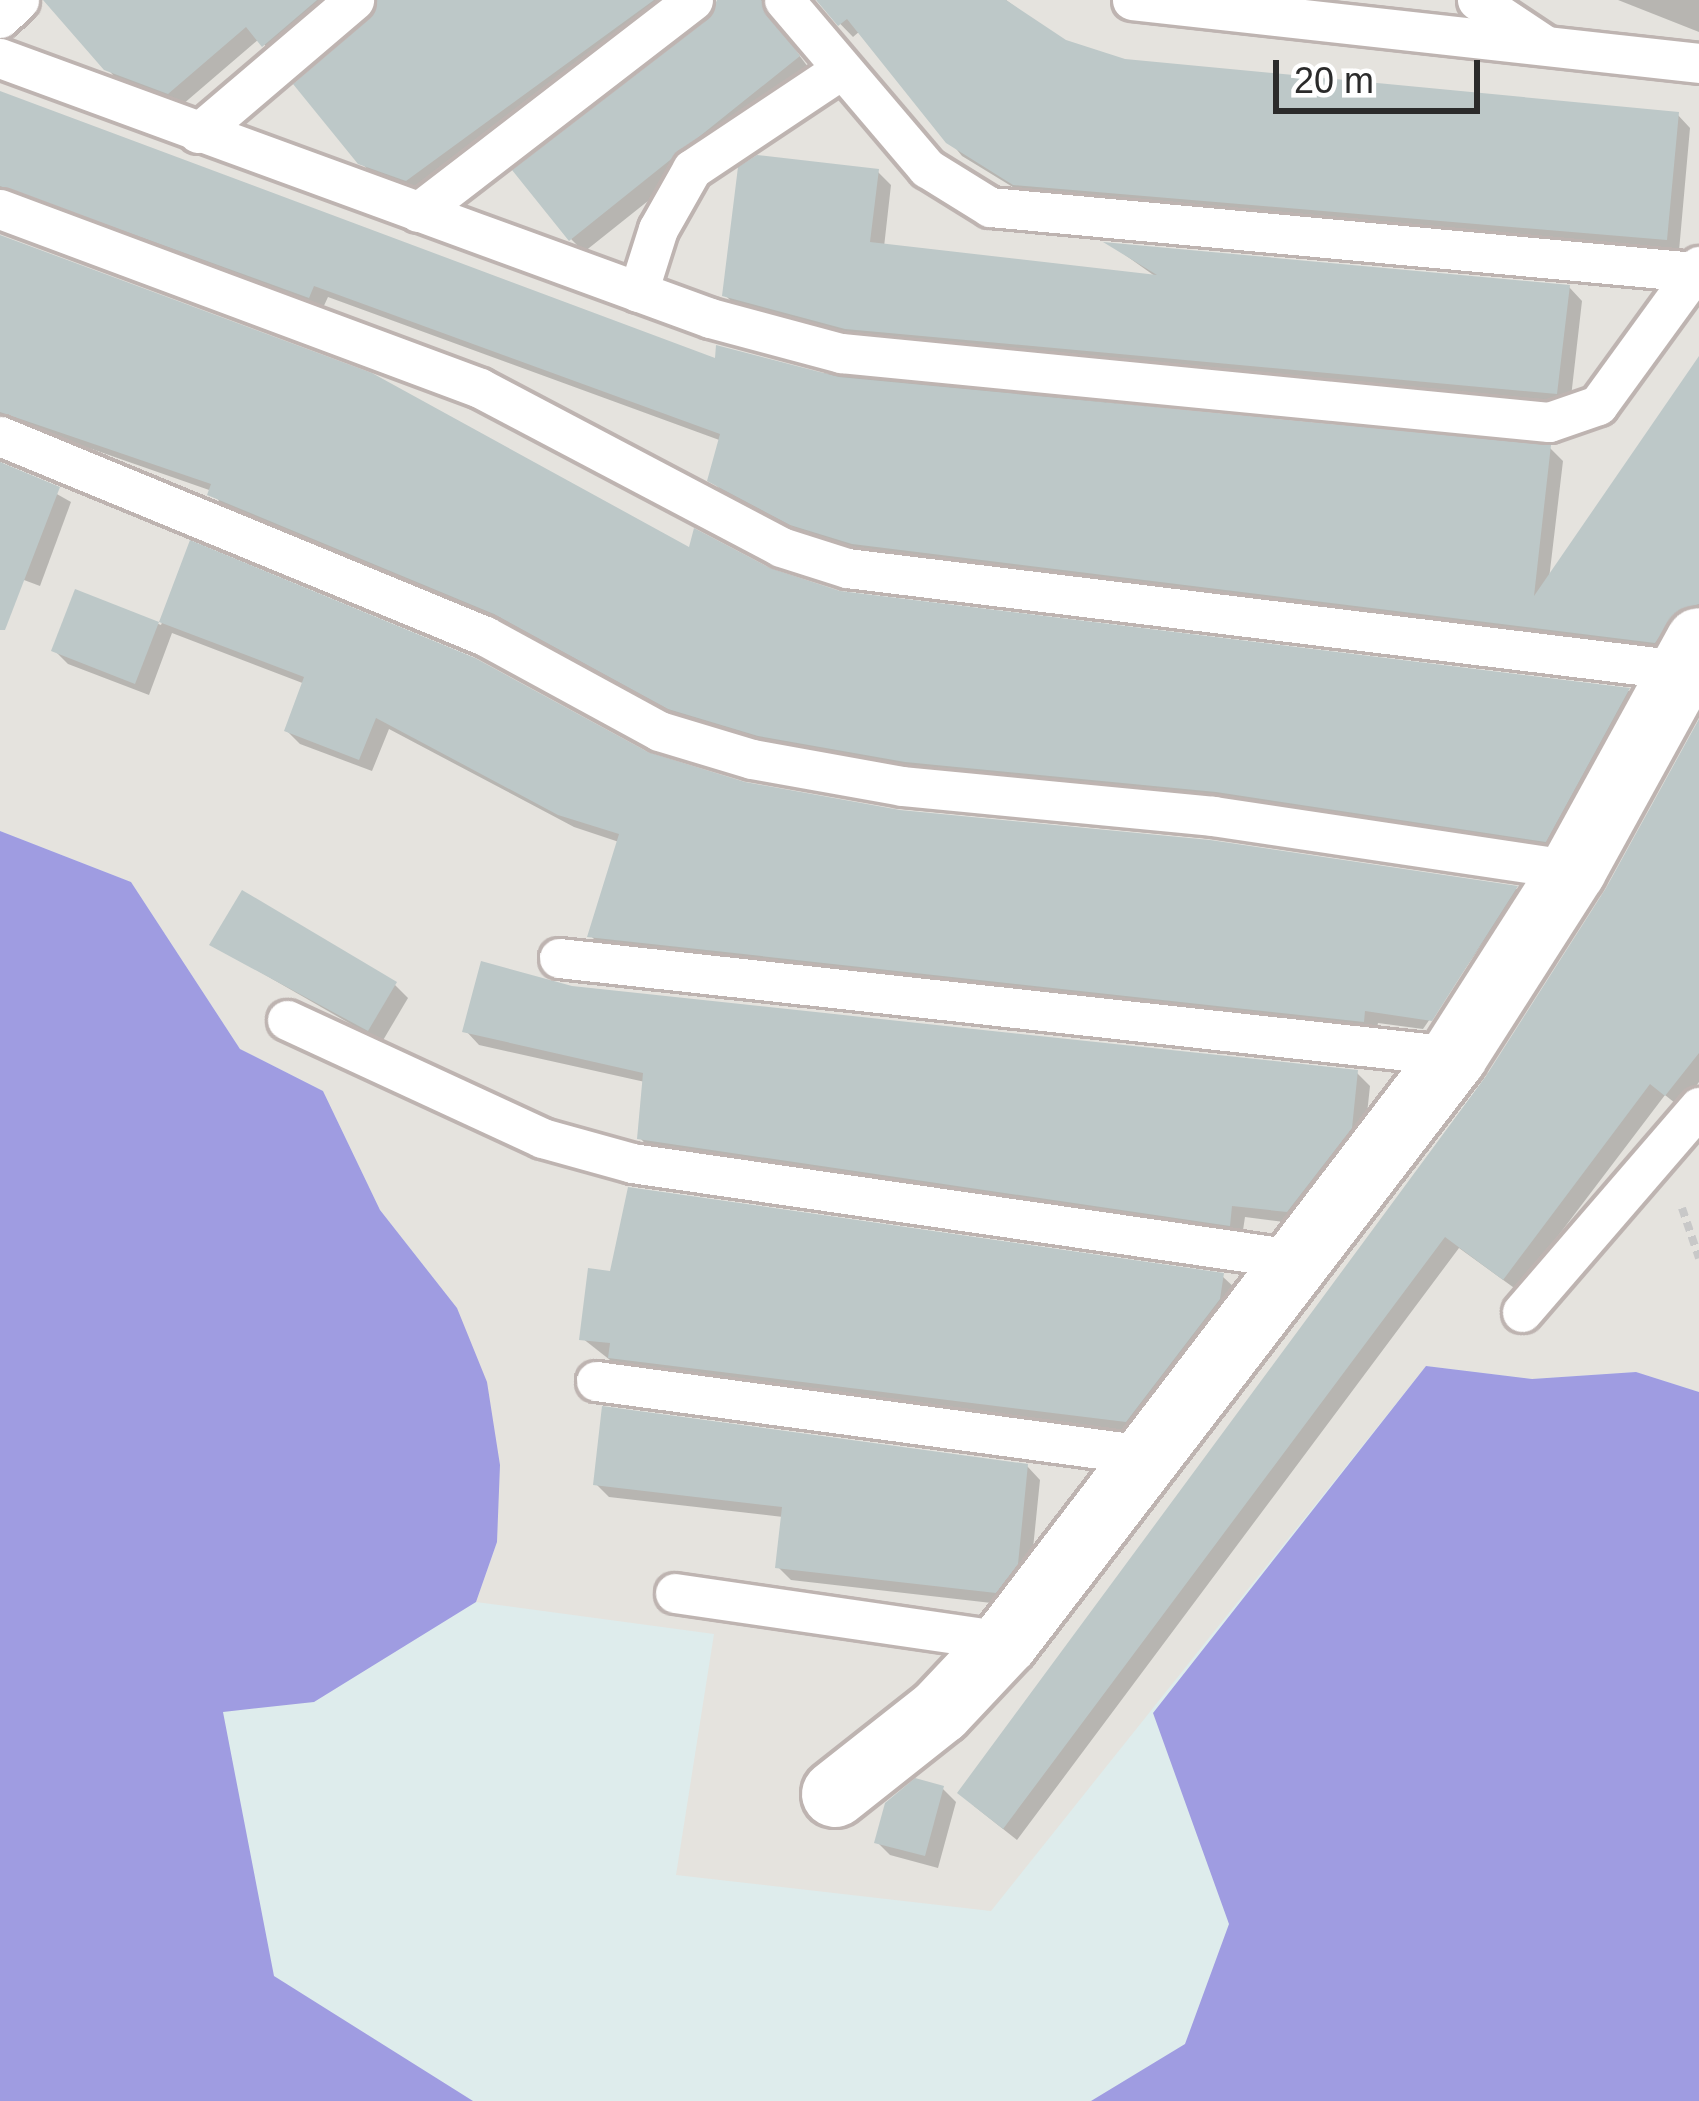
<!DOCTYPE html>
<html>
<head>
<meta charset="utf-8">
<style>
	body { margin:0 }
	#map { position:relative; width:1699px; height:2101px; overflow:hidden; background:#deecec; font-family:Helvetica,sans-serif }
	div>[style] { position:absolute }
	.industrial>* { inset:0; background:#e5e3de }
	.green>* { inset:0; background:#9f9ce1 }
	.shadow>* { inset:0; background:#0003 }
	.building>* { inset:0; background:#bdc8c8 }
	.path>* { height:8px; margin-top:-4px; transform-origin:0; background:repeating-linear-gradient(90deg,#c8c8c8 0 9px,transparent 0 15px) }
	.roads { filter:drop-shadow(3px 0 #beb4b1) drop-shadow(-3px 0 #beb4b1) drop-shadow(0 3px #beb4b1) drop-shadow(0 -3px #beb4b1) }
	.lane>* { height:39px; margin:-19.5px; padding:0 19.5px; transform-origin:19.5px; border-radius:19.5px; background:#fff }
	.street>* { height:66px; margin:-33px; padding:0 33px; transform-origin:33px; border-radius:33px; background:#fff }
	span { translate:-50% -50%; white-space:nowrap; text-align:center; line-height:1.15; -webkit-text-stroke:10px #fff; paint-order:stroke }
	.scale { position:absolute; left:1273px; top:60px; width:207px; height:54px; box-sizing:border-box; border:6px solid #2b2b2b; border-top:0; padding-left:15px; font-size:36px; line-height:42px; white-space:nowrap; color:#2b2b2b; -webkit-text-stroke:9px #fff; paint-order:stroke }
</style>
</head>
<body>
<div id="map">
	<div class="industrial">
		<i style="clip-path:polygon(0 0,1699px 0,1699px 1392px,1636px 1372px,1532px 1379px,1426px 1366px,991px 1911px,676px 1875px,714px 1634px,476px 1602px,497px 1542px,457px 1308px,380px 1210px,323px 1091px,240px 1049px,131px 882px,0 831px)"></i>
	</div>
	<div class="green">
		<i style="clip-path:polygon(0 831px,131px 882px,240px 1049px,323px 1091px,380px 1210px,457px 1308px,487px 1382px,500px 1465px,497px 1542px,476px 1602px,314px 1702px,223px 1712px,274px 1976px,473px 2101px,0 2101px)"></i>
		<i style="clip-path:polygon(1426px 1366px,1532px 1379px,1636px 1372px,1699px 1392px,1699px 2101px,1091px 2101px,1185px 2044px,1229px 1924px,1153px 1713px)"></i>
	</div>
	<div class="shadow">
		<i style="clip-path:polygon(47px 0,345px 0,277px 58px,259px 39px,182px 105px,120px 83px)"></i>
		<i style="clip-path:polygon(380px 0,683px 0,420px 193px,375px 176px,360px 162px)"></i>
		<i style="clip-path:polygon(718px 0,779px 0,772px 19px,811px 71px,584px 252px,571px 239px)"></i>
		<i style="clip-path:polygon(817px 0,1006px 0,1064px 43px,1125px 62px,1677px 114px,1690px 128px,1679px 251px,1029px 197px,962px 156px,860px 31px,853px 37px)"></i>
		<i style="clip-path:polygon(1618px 0,1699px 0,1699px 32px)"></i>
		<i style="clip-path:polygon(0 98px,717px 362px,1550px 448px,1563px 461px,1549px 579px,1699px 361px,1699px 619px,1669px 655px,868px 556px,806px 537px,724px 493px,711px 480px,722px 441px,328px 297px,322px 310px,0 205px)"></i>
		<i style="clip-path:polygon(878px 172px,891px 185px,884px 247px,1159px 279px,1111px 245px,1569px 287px,1582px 301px,1570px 406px,861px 341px,739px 309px,725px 295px)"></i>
		<i style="clip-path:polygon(0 238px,691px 551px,843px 595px,1629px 691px,1642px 704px,1559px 853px,921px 774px,773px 748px,684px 721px,510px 626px,224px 508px,212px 491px,23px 425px,0 430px)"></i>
		<i style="clip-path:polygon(0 462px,71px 502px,40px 586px,0 571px)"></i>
		<i style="clip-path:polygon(192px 544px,647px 755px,744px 785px,899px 813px,1210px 843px,1517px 889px,1529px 901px,1445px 1033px,1430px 1030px,1516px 895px,1423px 1029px,1378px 1023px,1376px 1034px,604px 949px,591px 936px,619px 842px,574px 827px,389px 729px,372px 771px,300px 744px,287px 731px,305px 684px,172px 633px,149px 695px,68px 664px,55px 651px,77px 593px,161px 625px)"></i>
		<i style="clip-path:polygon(1699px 725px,1699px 1082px,1680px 1107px,1665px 1095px,1517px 1290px,1459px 1248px,1017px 1840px,974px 1806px,1488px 1078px,1608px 890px)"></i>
		<i style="clip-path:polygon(213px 945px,395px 985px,408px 998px,382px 1042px)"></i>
		<i style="clip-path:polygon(572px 989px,1357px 1073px,1370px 1086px,1364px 1142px,1301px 1224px,1245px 1217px,1242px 1237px,653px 1152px,640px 1138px,645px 1082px,479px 1045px,466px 1031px)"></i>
		<i style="clip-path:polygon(1222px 1276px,1236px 1289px,1140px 1434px,624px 1371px,582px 1338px)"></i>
		<i style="clip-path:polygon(1027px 1466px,1040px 1480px,1030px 1578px,1009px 1605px,791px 1580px,778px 1567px,783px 1517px,609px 1497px,596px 1484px)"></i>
		<i style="clip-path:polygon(943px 1789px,956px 1802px,938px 1868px,890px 1855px,877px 1842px)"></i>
	</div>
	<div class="building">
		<i style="clip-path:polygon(43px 0,317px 0,262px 47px,246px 27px,168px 94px,104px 70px)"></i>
		<i style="clip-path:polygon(377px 0,654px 0,406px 181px,358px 164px,293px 84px,370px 18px)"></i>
		<i style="clip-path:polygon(717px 0,761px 0,800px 56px,569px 241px,512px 170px,708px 19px)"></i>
		<i style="clip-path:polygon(816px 0,1006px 0,1066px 40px,1125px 59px,1679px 112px,1667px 240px,1013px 185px,946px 143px,847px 19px,838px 26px)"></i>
		<i style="clip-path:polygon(0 91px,715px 358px,716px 345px,839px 377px,1551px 445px,1534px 596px,1699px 356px,1699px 604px,1679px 610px,1655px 643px,852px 544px,790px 525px,707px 481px,720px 434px,314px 286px,309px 298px,0 186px)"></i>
		<i style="clip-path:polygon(757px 155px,879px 169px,870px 242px,1157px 275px,1103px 242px,1570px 285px,1557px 394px,845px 329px,722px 296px,738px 167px)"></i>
		<i style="clip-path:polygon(0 235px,372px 373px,689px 547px,694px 528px,770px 568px,840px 591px,1630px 688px,1546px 842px,1216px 792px,905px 762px,758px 736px,668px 709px,494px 614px,207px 495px,211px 484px,0 412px)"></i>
		<i style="clip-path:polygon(0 462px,60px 487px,5px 630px,0 630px)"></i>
		<i style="clip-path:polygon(190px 540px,475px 658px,648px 752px,745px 782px,900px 810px,1210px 840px,1518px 886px,1432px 1021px,1365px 1011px,1364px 1022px,587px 937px,619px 834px,558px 815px,376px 718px,359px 760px,284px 731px,304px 677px,159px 622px)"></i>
		<i style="clip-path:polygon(75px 589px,159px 622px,135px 684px,51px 651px)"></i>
		<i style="clip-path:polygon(1699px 719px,1699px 1053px,1665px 1096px,1650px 1084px,1503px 1280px,1445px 1237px,1003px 1829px,957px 1793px,1486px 1076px,1606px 888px)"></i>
		<i style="clip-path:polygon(242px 890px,397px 982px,368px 1031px,209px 945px)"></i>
		<i style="clip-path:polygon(481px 961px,572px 986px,1358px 1070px,1352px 1128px,1287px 1212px,1232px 1206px,1230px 1226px,637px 1139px,643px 1073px,462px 1032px)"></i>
		<i style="clip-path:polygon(628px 1187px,1224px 1273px,1220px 1299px,1126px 1422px,608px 1358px,610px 1343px,579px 1340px,588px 1268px,610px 1271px)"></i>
		<i style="clip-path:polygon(602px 1406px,1028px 1464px,1018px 1564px,996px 1593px,775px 1568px,782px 1507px,593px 1485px)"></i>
		<i style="clip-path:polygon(915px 1778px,944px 1786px,925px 1856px,874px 1843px,885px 1803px)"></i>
	</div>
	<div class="path">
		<i style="left:1682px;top:1208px;width:53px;rotate:71.2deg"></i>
	</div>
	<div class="roads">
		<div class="lane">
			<i style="left:784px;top:0;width:221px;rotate:49.6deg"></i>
			<i style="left:927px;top:168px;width:74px;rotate:31.8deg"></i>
			<i style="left:990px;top:207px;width:708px;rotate:5.27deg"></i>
			<i style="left:1132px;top:0;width:570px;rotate:6.34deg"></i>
			<i style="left:1477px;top:0;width:79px;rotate:33.7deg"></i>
			<i style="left:0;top:18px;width:26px;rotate:-43deg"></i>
			<i style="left:0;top:58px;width:756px;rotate:20.11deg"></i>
			<i style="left:710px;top:318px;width:136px;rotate:15deg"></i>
			<i style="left:841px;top:353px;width:711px;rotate:5.57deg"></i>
			<i style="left:1549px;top:422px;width:52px;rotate:-19.1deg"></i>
			<i style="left:1598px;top:405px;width:172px;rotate:-54deg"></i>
			<i style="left:198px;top:133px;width:205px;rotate:-40.4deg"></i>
			<i style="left:0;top:209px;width:512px;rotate:20.45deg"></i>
			<i style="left:480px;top:388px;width:340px;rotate:27.8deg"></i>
			<i style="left:781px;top:547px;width:69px;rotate:17.7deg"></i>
			<i style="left:847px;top:568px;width:839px;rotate:6.98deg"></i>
			<i style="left:418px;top:212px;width:347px;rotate:-37.6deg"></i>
			<i style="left:638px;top:292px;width:66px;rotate:-72.4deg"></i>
			<i style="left:658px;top:229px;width:69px;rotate:-60.5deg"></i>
			<i style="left:692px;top:169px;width:177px;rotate:-33.7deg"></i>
			<i style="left:0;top:436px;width:525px;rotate:22.41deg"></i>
			<i style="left:485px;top:636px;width:198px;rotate:28.6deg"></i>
			<i style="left:659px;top:731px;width:97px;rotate:16.8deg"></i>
			<i style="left:752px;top:759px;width:152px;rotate:10.2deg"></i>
			<i style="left:902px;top:786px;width:312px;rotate:5.5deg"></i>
			<i style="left:1213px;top:816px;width:364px;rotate:8.5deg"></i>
			<i style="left:559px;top:958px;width:900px;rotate:6.25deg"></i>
			<i style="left:287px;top:1020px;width:281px;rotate:24.8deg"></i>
			<i style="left:542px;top:1138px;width:93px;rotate:15.5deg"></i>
			<i style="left:632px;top:1163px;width:675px;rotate:8.26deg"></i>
			<i style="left:1522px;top:1312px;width:271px;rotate:-49.2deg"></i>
			<i style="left:596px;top:1381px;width:561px;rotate:7.68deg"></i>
			<i style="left:675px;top:1593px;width:334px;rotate:8.3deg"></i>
		</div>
		<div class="street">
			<i style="left:835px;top:1794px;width:134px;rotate:-38.3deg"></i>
			<i style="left:940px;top:1711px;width:96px;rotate:-46.7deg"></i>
			<i style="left:1006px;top:1641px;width:737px;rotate:-52.55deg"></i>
			<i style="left:1454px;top:1056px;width:221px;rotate:-57.4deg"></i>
			<i style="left:1573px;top:870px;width:261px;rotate:-61.2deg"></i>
		</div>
	</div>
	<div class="scale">20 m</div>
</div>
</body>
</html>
